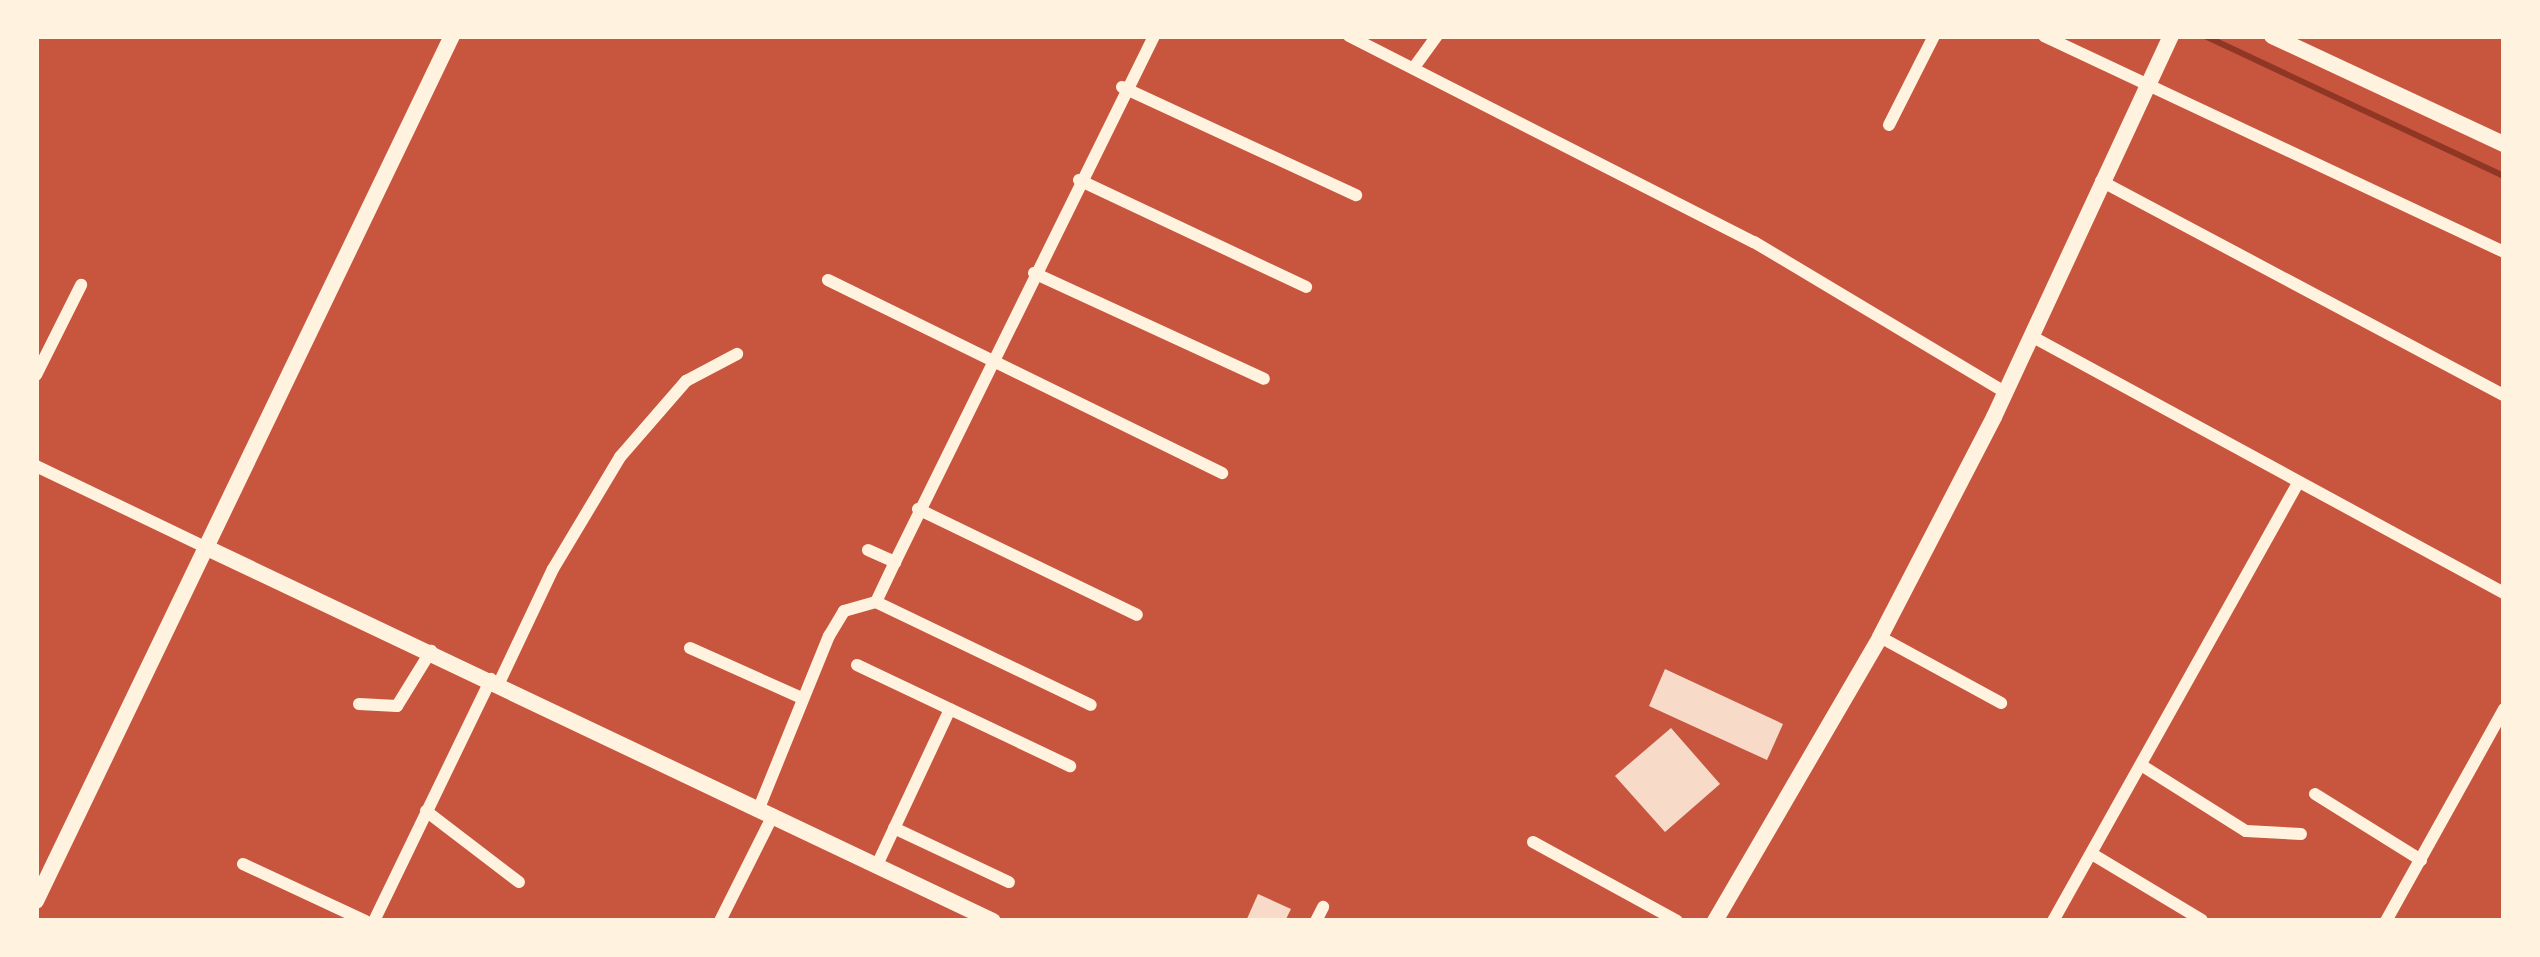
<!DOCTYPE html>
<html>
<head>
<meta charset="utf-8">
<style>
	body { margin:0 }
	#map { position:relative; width:2540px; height:957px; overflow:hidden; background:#c8553d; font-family:"Sofia Sans Condensed",sans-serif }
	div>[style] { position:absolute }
	.stream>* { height:6px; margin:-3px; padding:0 3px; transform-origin:3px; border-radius:3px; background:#8f3625 }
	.building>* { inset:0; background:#f7dbc8 }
	.minor>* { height:12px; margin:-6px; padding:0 6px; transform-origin:6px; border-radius:6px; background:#fff3e0 }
	.tertiary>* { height:16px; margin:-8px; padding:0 8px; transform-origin:8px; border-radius:8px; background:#fff3e0 }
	span { translate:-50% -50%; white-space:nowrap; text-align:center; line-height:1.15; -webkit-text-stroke:9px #fff3e0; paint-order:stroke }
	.frame { position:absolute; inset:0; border:39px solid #fff3e0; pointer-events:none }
</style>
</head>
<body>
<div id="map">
	<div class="stream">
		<i style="left:2205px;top:36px;width:330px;rotate:25.1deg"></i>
	</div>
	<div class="building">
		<i style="clip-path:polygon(1665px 669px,1783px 724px,1767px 760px,1649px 706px)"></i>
		<i style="clip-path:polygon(1671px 728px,1720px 784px,1665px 832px,1615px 776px)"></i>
		<i style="clip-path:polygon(1258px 894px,1291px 909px,1285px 921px,1246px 921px)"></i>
	</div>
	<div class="minor">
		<i style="left:1349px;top:36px;width:454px;rotate:27deg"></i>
		<i style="left:1754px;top:242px;width:292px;rotate:30.9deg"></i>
		<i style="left:2044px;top:36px;width:508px;rotate:25.15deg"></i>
		<i style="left:1415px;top:66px;width:37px;rotate:-54deg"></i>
		<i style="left:1122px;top:87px;width:258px;rotate:24.8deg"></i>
		<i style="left:1889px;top:125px;width:100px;rotate:-63.2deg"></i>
		<i style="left:1079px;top:180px;width:251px;rotate:25.2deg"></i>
		<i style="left:2101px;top:181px;width:456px;rotate:28deg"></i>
		<i style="left:1034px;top:273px;width:253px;rotate:24.7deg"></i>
		<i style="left:828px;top:280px;width:439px;rotate:26.1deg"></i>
		<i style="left:2031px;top:336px;width:538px;rotate:28.52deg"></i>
		<i style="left:36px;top:375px;width:101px;rotate:-63.4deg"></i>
		<i style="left:36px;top:466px;width:187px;rotate:25.6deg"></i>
		<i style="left:918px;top:509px;width:243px;rotate:25.8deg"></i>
		<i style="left:868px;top:550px;width:30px;rotate:24deg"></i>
		<i style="left:895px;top:562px;width:586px;rotate:-63.78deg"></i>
		<i style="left:876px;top:602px;width:238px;rotate:25.6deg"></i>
		<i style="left:1880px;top:637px;width:138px;rotate:28.6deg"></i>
		<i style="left:690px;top:648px;width:123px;rotate:24.1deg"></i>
		<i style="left:857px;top:665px;width:236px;rotate:25.4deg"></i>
		<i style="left:499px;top:683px;width:126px;rotate:-64.7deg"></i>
		<i style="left:553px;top:569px;width:131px;rotate:-59.1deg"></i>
		<i style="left:620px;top:457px;width:101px;rotate:-49deg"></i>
		<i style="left:686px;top:381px;width:58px;rotate:-27.9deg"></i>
		<i style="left:359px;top:704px;width:38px;rotate:3deg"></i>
		<i style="left:397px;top:706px;width:65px;rotate:-58.3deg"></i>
		<i style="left:2141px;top:765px;width:124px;rotate:32.2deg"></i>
		<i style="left:2246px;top:831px;width:55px;rotate:3.1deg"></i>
		<i style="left:2315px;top:794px;width:125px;rotate:31.9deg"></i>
		<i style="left:759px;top:808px;width:186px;rotate:-67.9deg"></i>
		<i style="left:829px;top:636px;width:29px;rotate:-59deg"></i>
		<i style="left:844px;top:611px;width:33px;rotate:-16deg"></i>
		<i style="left:876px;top:602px;width:44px;rotate:-64.6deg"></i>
		<i style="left:426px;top:811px;width:117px;rotate:37.4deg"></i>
		<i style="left:894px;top:828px;width:127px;rotate:25.2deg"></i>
		<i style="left:1533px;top:842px;width:164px;rotate:28.7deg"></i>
		<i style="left:2092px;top:854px;width:128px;rotate:31deg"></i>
		<i style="left:243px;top:864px;width:135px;rotate:25deg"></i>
		<i style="left:877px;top:865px;width:172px;rotate:-64.9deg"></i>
		<i style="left:374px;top:921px;width:269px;rotate:-64.2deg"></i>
		<i style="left:720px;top:921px;width:119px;rotate:-63.4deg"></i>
		<i style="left:1316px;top:921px;width:16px;rotate:-63deg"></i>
		<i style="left:2053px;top:921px;width:502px;rotate:-60.78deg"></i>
		<i style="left:2386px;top:921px;width:243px;rotate:-60.9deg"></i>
	</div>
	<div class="tertiary">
		<i style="left:2272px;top:36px;width:256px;rotate:25deg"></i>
		<i style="left:205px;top:547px;width:872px;rotate:25.39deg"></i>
		<i style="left:36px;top:901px;width:960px;rotate:-64.32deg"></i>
		<i style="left:1715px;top:921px;width:328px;rotate:-59.8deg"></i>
		<i style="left:1880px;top:637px;width:248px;rotate:-62.6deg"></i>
		<i style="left:1994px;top:417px;width:420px;rotate:-65.1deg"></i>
	</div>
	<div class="frame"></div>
</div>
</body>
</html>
